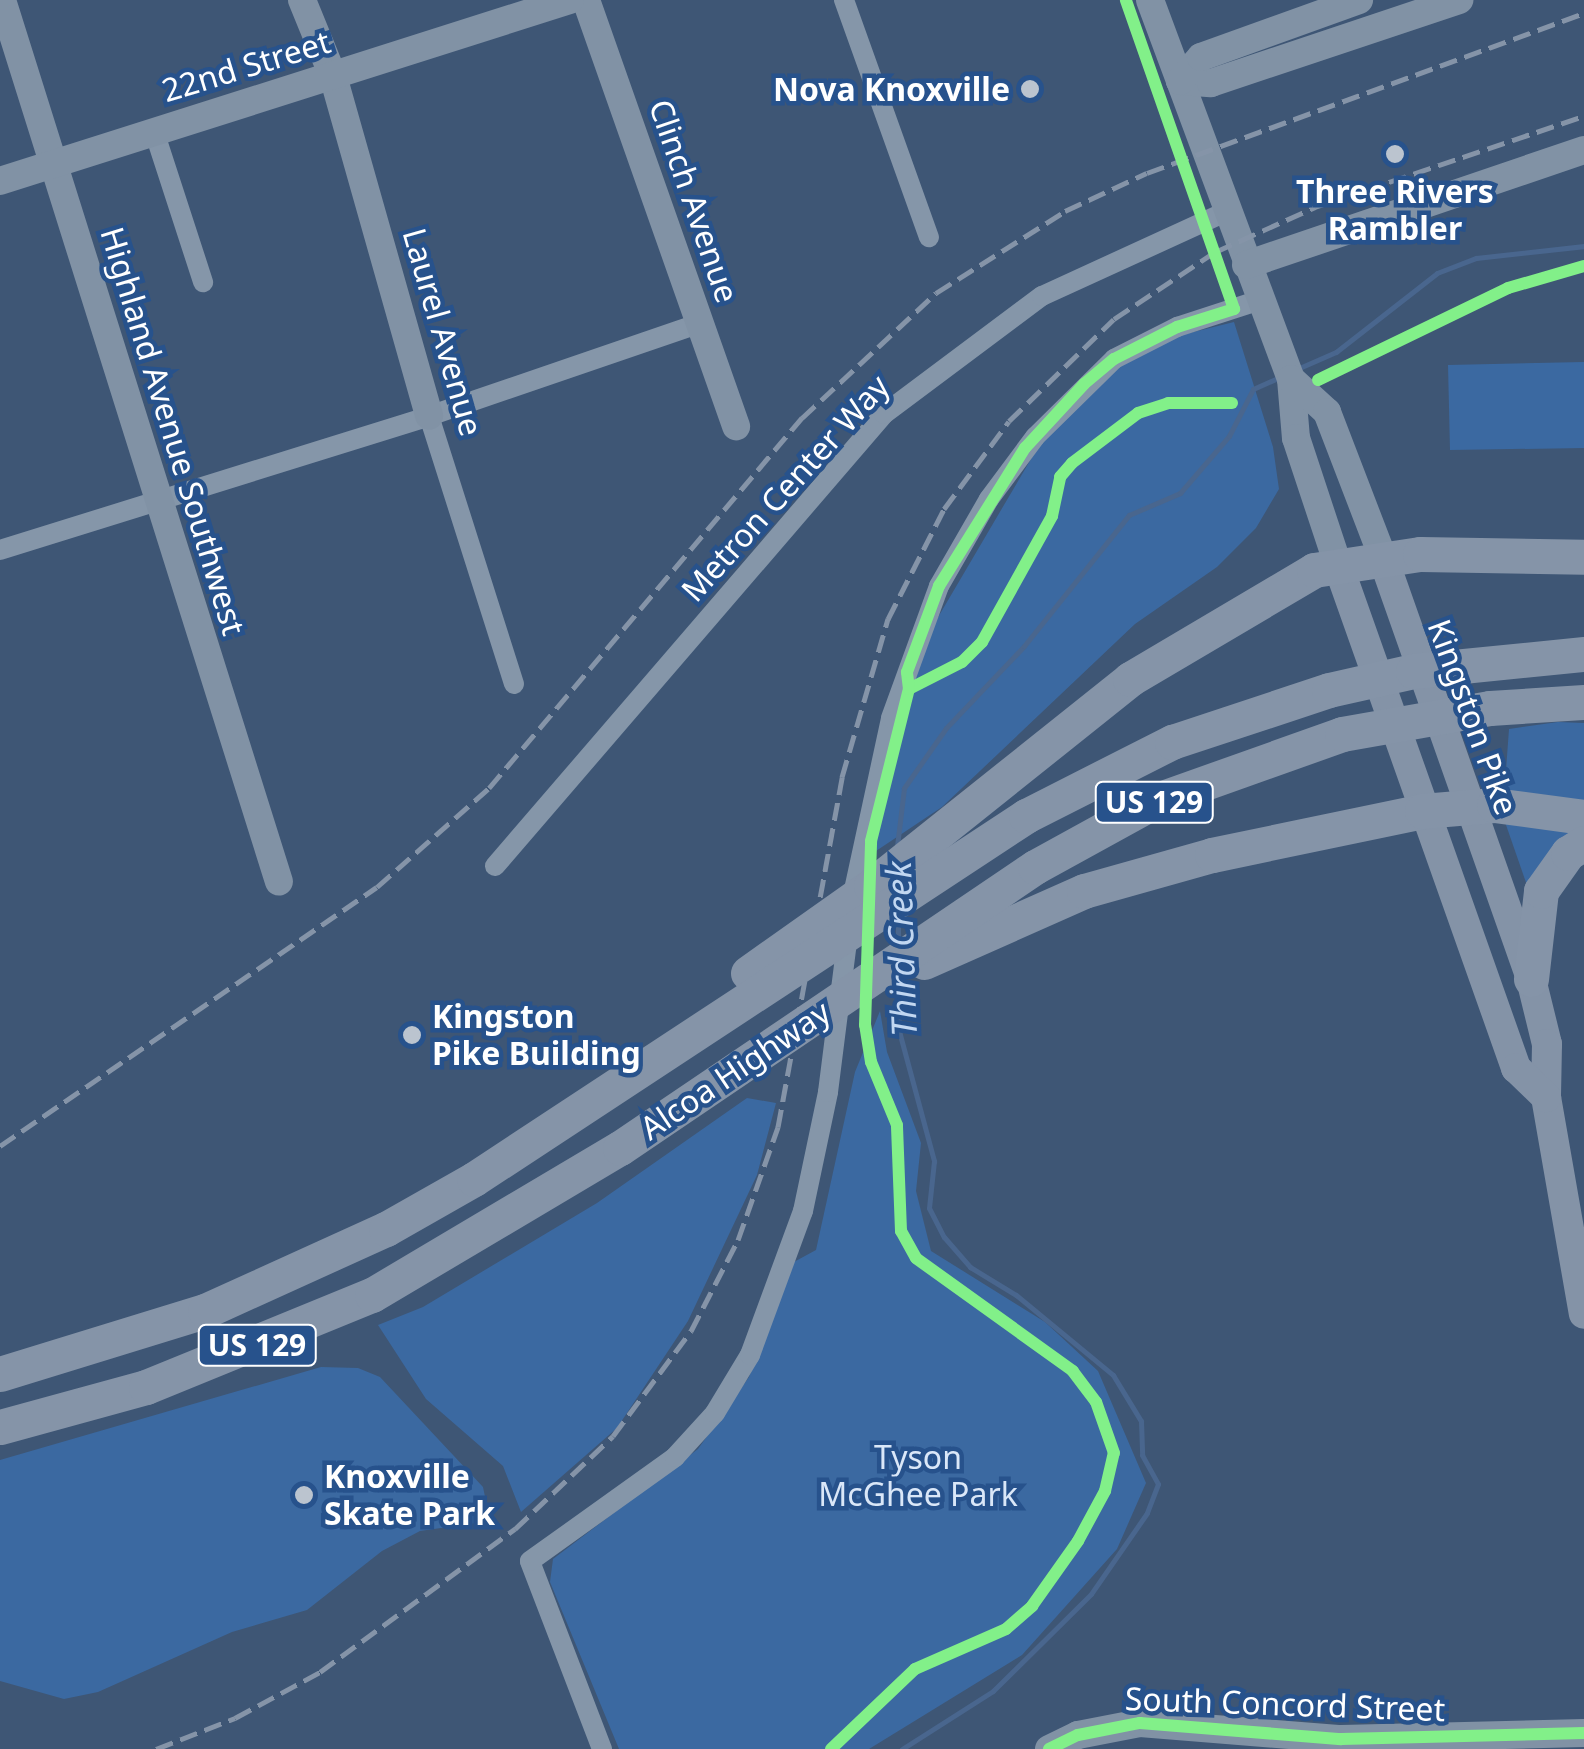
<!DOCTYPE html>
<html>
<head>
<meta charset="utf-8">
<style>
	body { margin:0 }
	#map { position:relative; width:1584px; height:1749px; overflow:hidden; background:#3e5675; font-family:"Noto Sans",sans-serif }
	div>[style] { position:absolute }
	.green>* { inset:0; background:#3b69a1 }
	.stream>* { height:5px; margin:-2.5px; padding:0 2.5px; transform-origin:2.5px; border-radius:2.5px; background:#49668e }
	.street>* { height:20px; margin:-10px; padding:0 10px; transform-origin:10px; border-radius:10px; background:#8596a9 }
	.secondary>* { height:28px; margin:-14px; padding:0 14px; transform-origin:14px; border-radius:14px; background:#8192a5 }
	.primary>* { height:30px; margin:-15px; padding:0 15px; transform-origin:15px; border-radius:15px; background:#8493a7 }
	.highway>* { height:35px; margin:-17.5px; padding:0 17.5px; transform-origin:17.5px; border-radius:17.5px; background:#8594a8 }
	.rail>* { height:5px; margin-top:-2.5px; transform-origin:0; background:repeating-linear-gradient(90deg,#8594a8 0 18px,transparent 0 26px) }
	.cycleway>* { height:12px; margin:-6px; padding:0 6px; transform-origin:6px; border-radius:6px; background:#82f089 }
	.dots>* { width:28px; height:28px; translate:-50% -50%; box-sizing:border-box; border:5px solid #27528c; border-radius:50% }
	span { translate:-50% -50%; white-space:nowrap; text-align:center; line-height:1.15; -webkit-text-stroke:9px #27528c; paint-order:stroke }
	.shield-label span { padding:2px 8px; background:#27528c; border:2px solid; border-radius:8px; -webkit-text-stroke-width:0 }
	.shield-label { font-size:30px; color:#fff; font-weight:700 }
	.street-label { font-size:32px; color:#fff }
	.poi-label { font-size:32px; color:#fff; font-weight:700 }
	.right { translate:-100% -50%; text-align:right }
	.left { translate:0 -50%; text-align:left }
	.park-label { font-size:32px; color:#dae7f8 }
	.water-label { font-size:35px; color:#c2d7f1; font-style:italic }
</style>
</head>
<body>
<div id="map">
	<div class="green">
		<i style="clip-path:polygon(1234px 322px,1273px 447px,1279px 489px,1256px 528px,1217px 567px,1135px 624px,942px 807px,864px 859px,885px 753px,937px 619px,1041px 442px,1096px 380px,1165px 339px)"></i>
		<i style="clip-path:polygon(1584px 362px,1584px 448px,1450px 450px,1448px 365px)"></i>
		<i style="clip-path:polygon(1558px 722px,1584px 723px,1584px 804px,1496px 793px,1488px 778px,1500px 779px,1506px 770px,1509px 729px)"></i>
		<i style="clip-path:polygon(1505px 822px,1584px 829px,1530px 894px)"></i>
		<i style="clip-path:polygon(880px 1011px,887px 1052px,921px 1143px,916px 1191px,931px 1251px,1045px 1322px,1098px 1371px,1146px 1483px,1117px 1549px,1022px 1655px,869px 1749px,619px 1749px,550px 1582px,553px 1559px,698px 1449px,749px 1377px,792px 1263px,816px 1250px,855px 1072px)"></i>
		<i style="clip-path:polygon(747px 1098px,776px 1103px,757px 1175px,688px 1321px,617px 1428px,521px 1512px,503px 1466px,426px 1399px,378px 1325px,423px 1307px,597px 1203px)"></i>
		<i style="clip-path:polygon(321px 1367px,358px 1368px,380px 1377px,483px 1487px,490px 1521px,420px 1531px,382px 1551px,307px 1610px,232px 1632px,98px 1692px,64px 1699px,0 1681px,0 1460px)"></i>
	</div>
	<div class="stream">
		<i style="left:1297px;top:369px;width:43px;rotate:-23.6deg"></i>
		<i style="left:1336px;top:352px;width:128px;rotate:-38deg"></i>
		<i style="left:1437px;top:273px;width:42px;rotate:-21deg"></i>
		<i style="left:1476px;top:258px;width:109px;rotate:-6.3deg"></i>
		<i style="left:897px;top:846px;width:58px;rotate:-83.1deg"></i>
		<i style="left:904px;top:788px;width:73px;rotate:-55deg"></i>
		<i style="left:946px;top:728px;width:113px;rotate:-46.4deg"></i>
		<i style="left:1024px;top:646px;width:168px;rotate:-51.3deg"></i>
		<i style="left:1129px;top:515px;width:56px;rotate:-23.3deg"></i>
		<i style="left:1180px;top:493px;width:75px;rotate:-49.3deg"></i>
		<i style="left:1229px;top:436px;width:53px;rotate:-62.9deg"></i>
		<i style="left:1253px;top:389px;width:32px;rotate:-24deg"></i>
		<i style="left:898px;top:917px;width:24px;rotate:90deg"></i>
		<i style="left:898px;top:977px;width:54px;rotate:88.9deg"></i>
		<i style="left:899px;top:1031px;width:135px;rotate:74.9deg"></i>
		<i style="left:934px;top:1161px;width:47px;rotate:96.1deg"></i>
		<i style="left:929px;top:1208px;width:33px;rotate:63deg"></i>
		<i style="left:944px;top:1237px;width:40px;rotate:49deg"></i>
		<i style="left:970px;top:1267px;width:54px;rotate:31.3deg"></i>
		<i style="left:1016px;top:1295px;width:126px;rotate:39.5deg"></i>
		<i style="left:1113px;top:1375px;width:54px;rotate:58.7deg"></i>
		<i style="left:1141px;top:1421px;width:34px;rotate:88deg"></i>
		<i style="left:1142px;top:1455px;width:33px;rotate:61deg"></i>
		<i style="left:1158px;top:1484px;width:31px;rotate:111deg"></i>
		<i style="left:1147px;top:1513px;width:98px;rotate:124.7deg"></i>
		<i style="left:1091px;top:1594px;width:138px;rotate:135.3deg"></i>
		<i style="left:993px;top:1691px;width:108px;rotate:147.5deg"></i>
	</div>
	<div class="street">
		<i style="left:844px;top:0;width:252px;rotate:70.3deg"></i>
		<i style="left:154px;top:131px;width:159px;rotate:72deg"></i>
		<i style="left:429px;top:416px;width:281px;rotate:72.4deg"></i>
		<i style="left:0;top:550px;width:449px;rotate:-17.3deg"></i>
		<i style="left:429px;top:416px;width:287px;rotate:-18.9deg"></i>
		<i style="left:495px;top:866px;width:596px;rotate:-49.28deg"></i>
		<i style="left:884px;top:414px;width:197px;rotate:-36.8deg"></i>
		<i style="left:1042px;top:296px;width:205px;rotate:-24.6deg"></i>
		<i style="left:852px;top:899px;width:185px;rotate:-77.8deg"></i>
		<i style="left:891px;top:718px;width:140px;rotate:-70deg"></i>
		<i style="left:939px;top:586px;width:100px;rotate:-60.1deg"></i>
		<i style="left:989px;top:499px;width:77px;rotate:-53.4deg"></i>
		<i style="left:1035px;top:437px;width:111px;rotate:-44.6deg"></i>
		<i style="left:1114px;top:359px;width:71px;rotate:-26.9deg"></i>
		<i style="left:1177px;top:327px;width:87px;rotate:-18deg"></i>
		<i style="left:602px;top:1749px;width:201px;rotate:-111deg"></i>
		<i style="left:530px;top:1561px;width:178px;rotate:-35.6deg"></i>
		<i style="left:675px;top:1457px;width:59px;rotate:-47.7deg"></i>
		<i style="left:715px;top:1413px;width:68px;rotate:-58.9deg"></i>
		<i style="left:750px;top:1355px;width:153px;rotate:-69.8deg"></i>
		<i style="left:803px;top:1211px;width:122px;rotate:-78.1deg"></i>
		<i style="left:828px;top:1092px;width:160px;rotate:-82.8deg"></i>
	</div>
	<div class="secondary">
		<i style="left:2px;top:0;width:924px;rotate:72.56deg"></i>
		<i style="left:302px;top:0;width:82px;rotate:67.8deg"></i>
		<i style="left:333px;top:76px;width:353px;rotate:74.2deg"></i>
		<i style="left:586px;top:0;width:452px;rotate:70.6deg"></i>
		<i style="left:1150px;top:0;width:404px;rotate:69.6deg"></i>
		<i style="left:1291px;top:379px;width:59px;rotate:85.2deg"></i>
		<i style="left:1296px;top:438px;width:134px;rotate:71.7deg"></i>
		<i style="left:1180px;top:81px;width:31px;rotate:4deg"></i>
		<i style="left:1211px;top:83px;width:262px;rotate:-18.5deg"></i>
		<i style="left:1180px;top:81px;width:32px;rotate:-49deg"></i>
		<i style="left:1201px;top:57px;width:168px;rotate:-19.8deg"></i>
		<i style="left:0;top:181px;width:598px;rotate:-17.62deg"></i>
		<i style="left:1246px;top:265px;width:357px;rotate:-18.8deg"></i>
		<i style="left:1291px;top:379px;width:49px;rotate:42.5deg"></i>
		<i style="left:1327px;top:412px;width:156px;rotate:69deg"></i>
		<i style="left:1049px;top:1749px;width:32px;rotate:-26deg"></i>
		<i style="left:1078px;top:1735px;width:63px;rotate:-11deg"></i>
		<i style="left:1140px;top:1723px;width:202px;rotate:4.6deg"></i>
		<i style="left:1341px;top:1739px;width:243px;rotate:-1.4deg"></i>
	</div>
	<div class="primary">
		<i style="left:1383px;top:558px;width:446px;rotate:70.6deg"></i>
		<i style="left:1531px;top:979px;width:67px;rotate:76.2deg"></i>
		<i style="left:1547px;top:1044px;width:53px;rotate:91.1deg"></i>
		<i style="left:1546px;top:1097px;width:220px;rotate:80.1deg"></i>
		<i style="left:1338px;top:565px;width:534px;rotate:70.51deg"></i>
		<i style="left:1516px;top:1068px;width:42px;rotate:44deg"></i>
	</div>
	<div class="highway">
		<i style="left:924px;top:962px;width:175px;rotate:-23.9deg"></i>
		<i style="left:1084px;top:891px;width:133px;rotate:-15.7deg"></i>
		<i style="left:1212px;top:855px;width:215px;rotate:-11.8deg"></i>
		<i style="left:1422px;top:811px;width:72px;rotate:-4.8deg"></i>
		<i style="left:1494px;top:805px;width:91px;rotate:7.6deg"></i>
		<i style="left:748px;top:973px;width:151px;rotate:-35.3deg"></i>
		<i style="left:871px;top:886px;width:332px;rotate:-38.6deg"></i>
		<i style="left:1130px;top:679px;width:214px;rotate:-30.6deg"></i>
		<i style="left:1314px;top:570px;width:107px;rotate:-8.6deg"></i>
		<i style="left:1420px;top:554px;width:164px;rotate:1deg"></i>
		<i style="left:1531px;top:979px;width:89px;rotate:-83.5deg"></i>
		<i style="left:1541px;top:891px;width:47px;rotate:-54.6deg"></i>
		<i style="left:1568px;top:853px;width:19px;rotate:-32deg"></i>
		<i style="left:0;top:1374px;width:214px;rotate:-17.1deg"></i>
		<i style="left:205px;top:1311px;width:199px;rotate:-24.4deg"></i>
		<i style="left:386px;top:1229px;width:101px;rotate:-29.6deg"></i>
		<i style="left:474px;top:1179px;width:661px;rotate:-33.33deg"></i>
		<i style="left:1026px;top:816px;width:164px;rotate:-26.9deg"></i>
		<i style="left:1172px;top:742px;width:165px;rotate:-18.3deg"></i>
		<i style="left:1329px;top:690px;width:86px;rotate:-12.7deg"></i>
		<i style="left:1413px;top:671px;width:172px;rotate:-5.7deg"></i>
		<i style="left:0;top:1427px;width:151px;rotate:-15.3deg"></i>
		<i style="left:146px;top:1387px;width:244px;rotate:-22.2deg"></i>
		<i style="left:372px;top:1295px;width:288px;rotate:-30.7deg"></i>
		<i style="left:620px;top:1148px;width:501px;rotate:-34.1deg"></i>
		<i style="left:1035px;top:867px;width:139px;rotate:-28.8deg"></i>
		<i style="left:1157px;top:800px;width:196px;rotate:-19.6deg"></i>
		<i style="left:1342px;top:734px;width:150px;rotate:-10deg"></i>
		<i style="left:1490px;top:708px;width:94px;rotate:-3.7deg"></i>
	</div>
	<div class="rail">
		<i style="left:0;top:1146px;width:457px;rotate:-34.5deg"></i>
		<i style="left:377px;top:887px;width:149px;rotate:-41.5deg"></i>
		<i style="left:489px;top:788px;width:485px;rotate:-49.8deg"></i>
		<i style="left:802px;top:418px;width:183px;rotate:-43deg"></i>
		<i style="left:936px;top:293px;width:153px;rotate:-32.4deg"></i>
		<i style="left:1065px;top:211px;width:90px;rotate:-24.9deg"></i>
		<i style="left:1147px;top:173px;width:465px;rotate:-20.1deg"></i>
		<i style="left:156px;top:1749px;width:85px;rotate:-21.4deg"></i>
		<i style="left:235px;top:1718px;width:97px;rotate:-28.4deg"></i>
		<i style="left:320px;top:1672px;width:242px;rotate:-36.3deg"></i>
		<i style="left:515px;top:1529px;width:135px;rotate:-43.5deg"></i>
		<i style="left:613px;top:1436px;width:131px;rotate:-53.4deg"></i>
		<i style="left:691px;top:1331px;width:102px;rotate:-62.7deg"></i>
		<i style="left:738px;top:1240px;width:120px;rotate:-70.5deg"></i>
		<i style="left:778px;top:1127px;width:356px;rotate:-79.6deg"></i>
		<i style="left:842px;top:777px;width:165px;rotate:-73.8deg"></i>
		<i style="left:888px;top:619px;width:123px;rotate:-63deg"></i>
		<i style="left:944px;top:509px;width:109px;rotate:-53.5deg"></i>
		<i style="left:1009px;top:421px;width:146px;rotate:-44.2deg"></i>
		<i style="left:1114px;top:319px;width:121px;rotate:-33.6deg"></i>
		<i style="left:1215px;top:252px;width:110px;rotate:-24.2deg"></i>
		<i style="left:1315px;top:207px;width:284px;rotate:-18.7deg"></i>
	</div>
	<div class="cycleway">
		<i style="left:1318px;top:380px;width:211px;rotate:-25.8deg"></i>
		<i style="left:1508px;top:288px;width:79px;rotate:-16.1deg"></i>
		<i style="left:909px;top:689px;width:59px;rotate:-27deg"></i>
		<i style="left:962px;top:662px;width:28px;rotate:-45deg"></i>
		<i style="left:982px;top:642px;width:144px;rotate:-60.9deg"></i>
		<i style="left:1052px;top:516px;width:40px;rotate:-78deg"></i>
		<i style="left:1060px;top:477px;width:18px;rotate:-49deg"></i>
		<i style="left:1072px;top:463px;width:83px;rotate:-37.1deg"></i>
		<i style="left:1138px;top:413px;width:32px;rotate:-18deg"></i>
		<i style="left:1168px;top:403px;width:64px"></i>
		<i style="left:831px;top:1749px;width:116px;rotate:-43.6deg"></i>
		<i style="left:915px;top:1669px;width:99px;rotate:-23.7deg"></i>
		<i style="left:1006px;top:1629px;width:35px;rotate:-41deg"></i>
		<i style="left:1032px;top:1606px;width:80px;rotate:-54.7deg"></i>
		<i style="left:1078px;top:1541px;width:57px;rotate:-61.6deg"></i>
		<i style="left:1105px;top:1491px;width:39px;rotate:-77deg"></i>
		<i style="left:1114px;top:1453px;width:54px;rotate:-109.4deg"></i>
		<i style="left:1096px;top:1402px;width:39px;rotate:-127deg"></i>
		<i style="left:1073px;top:1371px;width:193px;rotate:-144.3deg"></i>
		<i style="left:916px;top:1258px;width:31px;rotate:-119deg"></i>
		<i style="left:901px;top:1231px;width:106px;rotate:-92.2deg"></i>
		<i style="left:897px;top:1125px;width:68px;rotate:-112.4deg"></i>
		<i style="left:871px;top:1062px;width:37px;rotate:-99deg"></i>
		<i style="left:865px;top:1025px;width:184px;rotate:-88.1deg"></i>
		<i style="left:871px;top:841px;width:157px;rotate:-76deg"></i>
		<i style="left:909px;top:689px;width:17px;rotate:-97deg"></i>
		<i style="left:907px;top:672px;width:92px;rotate:-69.6deg"></i>
		<i style="left:939px;top:586px;width:163px;rotate:-58.1deg"></i>
		<i style="left:1025px;top:448px;width:87px;rotate:-47.3deg"></i>
		<i style="left:1084px;top:384px;width:39px;rotate:-40deg"></i>
		<i style="left:1114px;top:359px;width:71px;rotate:-26.9deg"></i>
		<i style="left:1177px;top:327px;width:60px;rotate:-17.5deg"></i>
		<i style="left:1234px;top:309px;width:327px;rotate:-109.3deg"></i>
		<i style="left:1049px;top:1749px;width:32px;rotate:-26deg"></i>
		<i style="left:1078px;top:1735px;width:63px;rotate:-11deg"></i>
		<i style="left:1140px;top:1723px;width:202px;rotate:4.6deg"></i>
		<i style="left:1341px;top:1739px;width:243px;rotate:-1.4deg"></i>
	</div>
	<div class="dots">
		<i style="left:1030px;top:89px;background:#bbc4cf"></i>
		<i style="left:1395px;top:154px;background:#bbc4cf"></i>
		<i style="left:412px;top:1035px;background:#bbc4cf"></i>
		<i style="left:304px;top:1495px;background:#bbc4cf"></i>
	</div>
	<div class="shield-label">
		<span style="left:1154px;top:802px">US 129</span>
		<span style="left:257px;top:1345px">US 129</span>
	</div>
	<div class="street-label">
		<span style="left:246px;top:66px;rotate:-17deg">22nd Street</span>
		<span style="left:694px;top:201px;rotate:71deg">Clinch Avenue</span>
		<span style="left:443px;top:332px;rotate:74deg">Laurel Avenue</span>
		<span style="left:173px;top:431px;rotate:73deg">Highland Avenue Southwest</span>
		<span style="left:785px;top:488px;rotate:-48deg">Metron Center Way</span>
		<span style="left:1473px;top:717px;rotate:70deg">Kingston Pike</span>
		<span style="left:735px;top:1070px;rotate:-34deg">Alcoa Highway</span>
		<span style="left:1285px;top:1704px;rotate:2deg">South Concord Street</span>
	</div>
	<div class="poi-label">
		<span class="right" style="left:1010px;top:89px">Nova Knoxville</span>
		<span style="left:1395px;top:210px">Three Rivers<br>Rambler</span>
		<span class="left" style="left:432px;top:1035px">Kingston<br>Pike Building</span>
		<span class="left" style="left:324px;top:1495px">Knoxville<br>Skate Park</span>
	</div>
	<div class="park-label">
		<span style="left:918px;top:1476px">Tyson<br>McGhee Park</span>
	</div>
	<div class="water-label">
		<span style="left:901px;top:949px;rotate:-92deg">Third Creek</span>
	</div>
</div>
</body>
</html>
